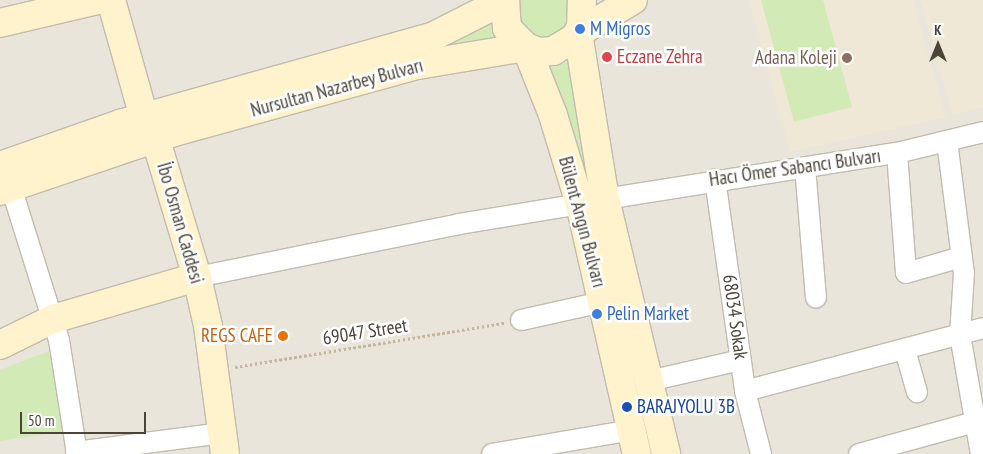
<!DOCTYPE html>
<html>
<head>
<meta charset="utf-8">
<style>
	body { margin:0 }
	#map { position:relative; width:983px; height:454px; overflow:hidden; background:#f6f3ec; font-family:"PT Sans Narrow",sans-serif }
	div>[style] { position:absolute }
	.residential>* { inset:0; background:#eae5da }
	.education>* { inset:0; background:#efe8d6 }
	.green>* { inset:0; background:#d2eab5 }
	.path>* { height:3px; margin-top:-1.5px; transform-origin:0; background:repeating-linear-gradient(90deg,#c4b79f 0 2.5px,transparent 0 5px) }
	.roads { filter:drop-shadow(1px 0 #c2bbae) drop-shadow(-1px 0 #c2bbae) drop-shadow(0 1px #c2bbae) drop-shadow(0 -1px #c2bbae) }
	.street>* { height:20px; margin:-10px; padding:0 10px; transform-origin:10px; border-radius:10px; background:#fff }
	.secondary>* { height:28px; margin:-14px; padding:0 14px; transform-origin:14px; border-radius:14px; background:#fff3cd }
	.dots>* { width:14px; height:14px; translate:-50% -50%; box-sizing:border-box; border:2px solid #fff; border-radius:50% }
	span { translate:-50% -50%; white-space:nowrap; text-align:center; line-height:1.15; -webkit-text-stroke:5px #fff; paint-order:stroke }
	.shop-label { font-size:19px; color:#366cbe }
	.left { translate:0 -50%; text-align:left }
	.health-label { font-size:19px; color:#be3a42 }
	.education-label { font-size:19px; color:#785e54 }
	.right { translate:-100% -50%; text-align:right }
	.street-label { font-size:19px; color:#4b4439 }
	.food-label { font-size:19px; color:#c56008 }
	.transit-label { font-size:19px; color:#164399 }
	.north { position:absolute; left:913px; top:20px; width:50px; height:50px; -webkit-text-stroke:4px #fff; paint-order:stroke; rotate:0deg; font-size:14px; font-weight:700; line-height:20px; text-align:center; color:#4b4439 }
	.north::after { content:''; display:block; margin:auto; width:18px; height:22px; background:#4b4439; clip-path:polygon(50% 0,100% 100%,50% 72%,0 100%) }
	.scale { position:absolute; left:20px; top:412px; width:126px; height:22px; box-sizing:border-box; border:2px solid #4b4439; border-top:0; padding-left:6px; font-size:15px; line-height:18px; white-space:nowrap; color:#4b4439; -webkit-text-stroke:4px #fff; paint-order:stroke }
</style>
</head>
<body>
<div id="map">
	<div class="residential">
		<i style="clip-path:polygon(0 0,983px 0,983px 454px,0 454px)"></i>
	</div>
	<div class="education">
		<i style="clip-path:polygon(749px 0,913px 0,946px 117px,790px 152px)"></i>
		<i style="clip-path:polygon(920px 0,983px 0,983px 107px,953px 115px)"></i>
	</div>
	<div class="green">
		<i style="clip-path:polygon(520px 0,567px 0,569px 19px,565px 27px,552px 37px,534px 36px,521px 25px,518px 17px)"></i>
		<i style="clip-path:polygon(761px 0,823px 0,852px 107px,794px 122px)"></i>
		<i style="clip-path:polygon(489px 21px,497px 41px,435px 53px,434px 47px)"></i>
		<i style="clip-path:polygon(573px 60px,655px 454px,649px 454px,544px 70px)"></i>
		<i style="clip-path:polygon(54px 349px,67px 431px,0 441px,0 370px)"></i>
	</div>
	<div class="path">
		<i style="left:235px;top:367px;width:274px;rotate:-9.3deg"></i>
	</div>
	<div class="roads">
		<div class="street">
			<i style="left:947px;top:141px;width:133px;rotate:82.7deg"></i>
			<i style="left:964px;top:273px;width:62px;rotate:93.7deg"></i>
			<i style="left:960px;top:335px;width:121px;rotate:80deg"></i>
			<i style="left:897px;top:153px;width:120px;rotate:85.7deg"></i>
			<i style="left:906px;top:273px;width:57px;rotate:-16.2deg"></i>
			<i style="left:805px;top:167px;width:131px;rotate:85.2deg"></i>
			<i style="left:715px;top:179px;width:214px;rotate:81.9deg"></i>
			<i style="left:745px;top:391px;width:65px;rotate:75.7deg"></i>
			<i style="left:11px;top:187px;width:160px;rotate:72.6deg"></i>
			<i style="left:59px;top:340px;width:115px;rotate:81deg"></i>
			<i style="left:605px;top:199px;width:296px;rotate:-9deg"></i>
			<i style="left:897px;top:153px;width:89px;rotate:-13.7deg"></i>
			<i style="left:197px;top:277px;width:267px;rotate:-11.4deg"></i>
			<i style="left:459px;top:224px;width:123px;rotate:-9.4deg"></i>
			<i style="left:521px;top:320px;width:83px;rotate:-12.5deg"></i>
			<i style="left:905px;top:350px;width:44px;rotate:74.1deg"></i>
			<i style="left:649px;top:381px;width:94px;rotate:-12.9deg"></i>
			<i style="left:745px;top:391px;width:246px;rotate:-14.8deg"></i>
			<i style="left:76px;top:452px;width:147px;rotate:-7.4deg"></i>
			<i style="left:492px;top:454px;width:142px;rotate:-9.7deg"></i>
			<i style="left:859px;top:454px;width:120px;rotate:-15.4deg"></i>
		</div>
		<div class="secondary">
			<i style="left:111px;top:0;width:144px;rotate:74.3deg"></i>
			<i style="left:150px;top:139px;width:11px;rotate:45deg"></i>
			<i style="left:158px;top:147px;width:136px;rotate:73.3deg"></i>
			<i style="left:197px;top:277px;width:50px;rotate:77.3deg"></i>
			<i style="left:208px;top:326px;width:129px;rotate:82.4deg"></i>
			<i style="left:505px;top:0;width:28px;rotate:86deg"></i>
			<i style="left:507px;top:28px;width:27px;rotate:45deg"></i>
			<i style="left:526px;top:47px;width:73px;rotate:68.3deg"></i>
			<i style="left:553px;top:115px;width:93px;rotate:73.1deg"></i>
			<i style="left:580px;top:204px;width:256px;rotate:77.2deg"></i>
			<i style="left:0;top:23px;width:101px;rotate:-13.2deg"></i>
			<i style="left:578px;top:33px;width:168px;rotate:80.8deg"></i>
			<i style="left:605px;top:199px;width:262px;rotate:76.5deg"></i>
			<i style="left:578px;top:33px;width:64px;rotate:-31deg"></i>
			<i style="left:0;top:166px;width:127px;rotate:-19.3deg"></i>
			<i style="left:120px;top:124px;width:324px;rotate:-15.6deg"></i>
			<i style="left:432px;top:37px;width:82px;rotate:-26.9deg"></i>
			<i style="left:0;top:191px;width:184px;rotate:-18.7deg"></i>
			<i style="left:174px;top:132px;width:253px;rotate:-15.4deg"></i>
			<i style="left:418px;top:65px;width:109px;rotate:-9.5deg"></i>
			<i style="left:526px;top:47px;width:14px;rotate:21deg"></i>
			<i style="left:539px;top:52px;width:14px;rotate:-4deg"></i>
			<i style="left:553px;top:51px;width:26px;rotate:-31deg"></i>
			<i style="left:575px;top:38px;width:13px;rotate:-61deg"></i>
			<i style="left:581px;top:27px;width:27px;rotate:-88deg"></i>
			<i style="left:0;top:345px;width:59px;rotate:-26.1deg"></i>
			<i style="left:53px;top:319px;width:150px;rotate:-16.3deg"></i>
		</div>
	</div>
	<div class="dots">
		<i style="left:580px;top:29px;background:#3f7fe0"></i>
		<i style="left:607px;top:57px;background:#e0444e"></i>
		<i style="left:847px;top:58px;background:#8d6e63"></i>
		<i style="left:597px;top:314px;background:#3f7fe0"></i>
		<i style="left:283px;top:336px;background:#e8710a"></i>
		<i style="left:627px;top:407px;background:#1a4fb4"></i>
	</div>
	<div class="shop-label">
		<span class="left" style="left:590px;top:29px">M Migros</span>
		<span class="left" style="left:607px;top:314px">Pelin Market</span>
	</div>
	<div class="health-label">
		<span class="left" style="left:617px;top:57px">Eczane Zehra</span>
	</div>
	<div class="education-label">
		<span class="right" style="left:837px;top:58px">Adana Koleji</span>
	</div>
	<div class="street-label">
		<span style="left:337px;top:88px;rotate:-15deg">Nursultan Nazarbey Bulvarı</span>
		<span style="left:795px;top:168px;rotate:-8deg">Hacı Ömer Sabancı Bulvarı</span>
		<span style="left:582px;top:222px;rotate:75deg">Bülent Angın Bulvarı</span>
		<span style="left:180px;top:223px;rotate:74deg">İbo Osman Caddesi</span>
		<span style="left:735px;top:317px;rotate:82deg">68034 Sokak</span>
		<span style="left:365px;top:332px;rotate:-9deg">69047 Street</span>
	</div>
	<div class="food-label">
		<span class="right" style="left:273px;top:336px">REGS CAFE</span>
	</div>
	<div class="transit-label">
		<span class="left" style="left:637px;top:407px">BARAJYOLU 3B</span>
	</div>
	<div class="north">K</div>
	<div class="scale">50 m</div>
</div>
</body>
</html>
